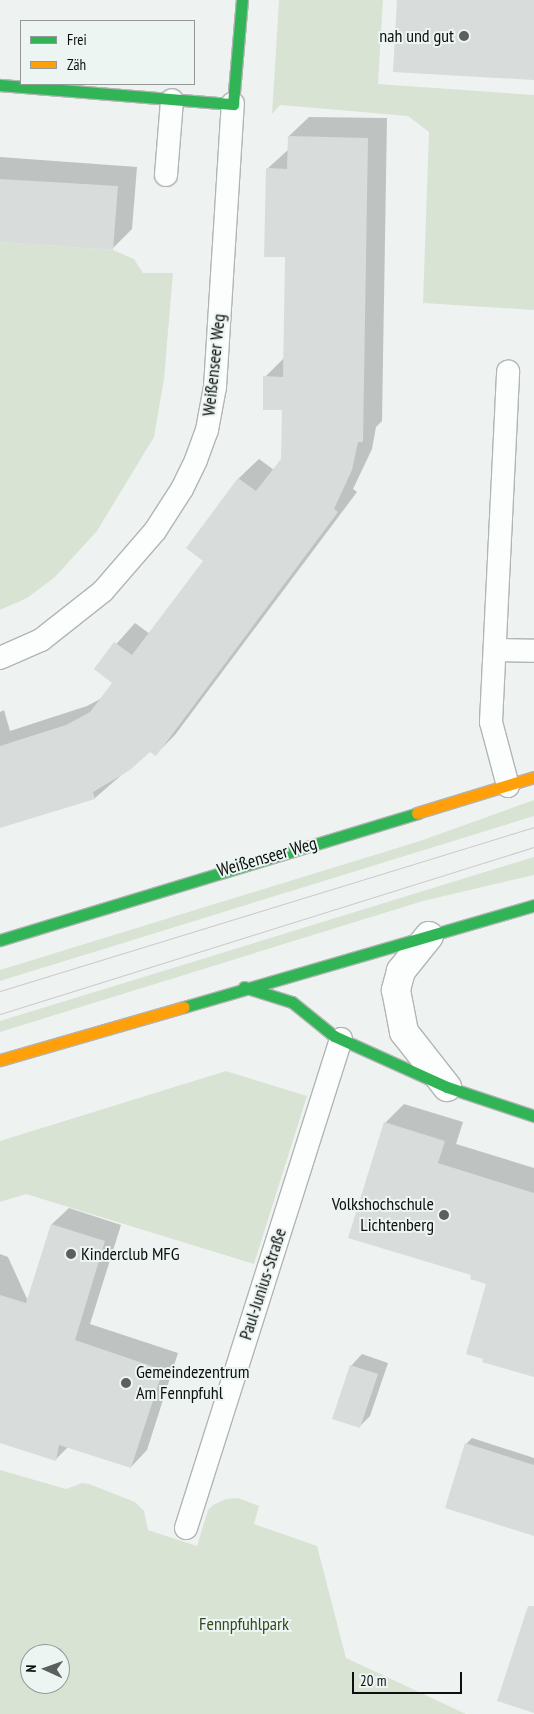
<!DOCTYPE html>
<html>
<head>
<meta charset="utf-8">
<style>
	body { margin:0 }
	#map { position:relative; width:534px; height:1714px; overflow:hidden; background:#eef3f1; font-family:"PT Sans Narrow",sans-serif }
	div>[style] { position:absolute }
	.green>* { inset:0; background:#d9e3d4 }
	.shadow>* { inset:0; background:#0003 }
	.building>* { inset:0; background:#d8dcdb }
	.roads { filter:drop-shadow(1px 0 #b2b5b4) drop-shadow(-1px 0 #b2b5b4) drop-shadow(0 1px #b2b5b4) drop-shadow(0 -1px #b2b5b4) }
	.lane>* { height:22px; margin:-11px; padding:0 11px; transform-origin:11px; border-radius:11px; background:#fcfdfd }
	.street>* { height:28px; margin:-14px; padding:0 14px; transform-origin:14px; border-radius:14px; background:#fcfdfd }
	.fast>* { height:11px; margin:-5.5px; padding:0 5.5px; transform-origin:5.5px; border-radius:5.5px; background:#30b455 }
	.slow>* { height:11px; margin:-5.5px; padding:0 5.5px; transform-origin:5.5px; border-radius:5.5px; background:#ff9f0a }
	.tram>* { height:1px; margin:-0.5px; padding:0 0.5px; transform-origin:0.5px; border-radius:0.5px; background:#c9caca }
	.dots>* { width:14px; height:14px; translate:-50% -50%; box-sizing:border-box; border:2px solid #ecf5f1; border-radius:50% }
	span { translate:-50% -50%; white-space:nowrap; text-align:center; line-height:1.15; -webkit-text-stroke:4px #ecf5f1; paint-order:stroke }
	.poi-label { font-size:18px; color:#0d100f }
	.right { translate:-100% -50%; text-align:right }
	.left { translate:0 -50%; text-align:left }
	.street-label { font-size:18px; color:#0d100f }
	.park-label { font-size:18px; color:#334a1f }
	.legend { position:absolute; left:20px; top:20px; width:175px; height:65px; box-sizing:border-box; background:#ecf5f1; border:1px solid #939997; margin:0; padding:6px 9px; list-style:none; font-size:15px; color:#0d100f }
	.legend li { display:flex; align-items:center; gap:10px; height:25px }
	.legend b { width:25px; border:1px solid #939997 }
	.north { position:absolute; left:20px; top:1644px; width:50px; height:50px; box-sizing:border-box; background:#ecf5f1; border:1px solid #939997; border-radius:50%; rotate:272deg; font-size:14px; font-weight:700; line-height:20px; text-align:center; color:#0d100f }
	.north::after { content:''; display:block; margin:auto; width:18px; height:22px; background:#5c5f5e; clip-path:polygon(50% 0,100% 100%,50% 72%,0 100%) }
	.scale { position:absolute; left:352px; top:1672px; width:110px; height:22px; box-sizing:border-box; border:2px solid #0d100f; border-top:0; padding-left:6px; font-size:15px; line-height:18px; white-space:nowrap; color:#0d100f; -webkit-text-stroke:4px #ecf5f1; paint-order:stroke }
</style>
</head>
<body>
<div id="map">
	<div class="green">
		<i style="clip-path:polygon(279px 0,383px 0,378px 84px,534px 95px,534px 310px,423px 303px,429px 132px,408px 116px,280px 105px,272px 114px)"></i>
		<i style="clip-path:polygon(0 242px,113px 250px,134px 259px,143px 273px,173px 273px,164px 379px,154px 437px,97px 531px,55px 577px,27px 598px,0 610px)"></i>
		<i style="clip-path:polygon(534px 800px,534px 816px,0 981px,0 970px,420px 841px)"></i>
		<i style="clip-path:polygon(534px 857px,534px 875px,423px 901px,0 1032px,0 1021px)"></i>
		<i style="clip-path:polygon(226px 1071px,307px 1096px,254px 1264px,26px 1194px,0 1202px,0 1141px)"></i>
		<i style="clip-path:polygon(evenodd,0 1470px,66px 1489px,82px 1483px,89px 1484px,135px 1502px,144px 1511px,148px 1530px,197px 1546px,208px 1510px,213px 1505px,226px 1499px,238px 1498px,259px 1506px,254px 1524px,317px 1546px,346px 1658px,466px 1714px,0 1714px,0 1470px,30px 1654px,60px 1654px,60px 1684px,30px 1684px,30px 1654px)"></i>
	</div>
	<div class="shadow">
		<i style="clip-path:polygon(309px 117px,387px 118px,382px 421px,376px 427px,372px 449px,353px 489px,357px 492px,175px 735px,156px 754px,150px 750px,95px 798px,0 827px,0 712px,4px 710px,10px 731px,87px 706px,102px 698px,113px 682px,95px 668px,135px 623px,150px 634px,205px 561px,188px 548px,239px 478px,259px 459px,274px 470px,283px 459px,284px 409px,265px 377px,285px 357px,287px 256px,267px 169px,289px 149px,289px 136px)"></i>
		<i style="clip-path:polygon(0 157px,137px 167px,132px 229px,113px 248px,0 241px)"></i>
		<i style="clip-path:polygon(404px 1104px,463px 1122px,456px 1144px,534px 1168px,534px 1376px,488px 1283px,473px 1274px,349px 1237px,386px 1122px)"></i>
		<i style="clip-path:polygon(69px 1208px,121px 1225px,90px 1324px,178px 1353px,147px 1450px,131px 1467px,68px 1447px,55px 1460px,0 1442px,0 1254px,8px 1257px,28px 1301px,52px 1224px)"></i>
		<i style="clip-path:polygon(362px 1354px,388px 1363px,370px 1416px,359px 1427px,351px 1366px)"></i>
		<i style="clip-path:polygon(472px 1438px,534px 1458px,534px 1535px,466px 1444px)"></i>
	</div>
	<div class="building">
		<i style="clip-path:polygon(397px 0,534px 0,534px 80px,393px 72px)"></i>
		<i style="clip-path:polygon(288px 136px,368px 138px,363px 442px,358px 442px,352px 470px,334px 509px,338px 512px,156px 756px,150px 752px,130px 770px,93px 792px,95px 799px,0 828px,0 746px,66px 725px,90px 712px,112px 683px,94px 669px,114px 642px,132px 655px,203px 561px,186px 548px,238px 478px,256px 491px,281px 459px,282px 410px,263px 410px,263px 376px,283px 377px,285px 257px,264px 257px,266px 168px,287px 169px)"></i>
		<i style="clip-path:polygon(0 179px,118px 186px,113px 250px,0 242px)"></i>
		<i style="clip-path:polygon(384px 1122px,445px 1141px,438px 1163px,534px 1193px,534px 1377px,482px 1362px,483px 1359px,466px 1354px,486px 1284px,470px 1279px,471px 1275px,348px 1238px)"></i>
		<i style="clip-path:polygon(51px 1224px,105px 1241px,75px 1340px,163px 1370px,131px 1468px,59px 1445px,56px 1461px,0 1443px,0 1295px,26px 1303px)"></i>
		<i style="clip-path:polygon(350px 1365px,378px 1374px,360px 1428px,332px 1419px)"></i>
		<i style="clip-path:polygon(465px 1443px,534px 1465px,534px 1536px,445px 1508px)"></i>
		<i style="clip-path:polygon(528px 1606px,534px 1606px,534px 1713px,497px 1701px)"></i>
	</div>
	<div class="roads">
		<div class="lane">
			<i style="left:166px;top:175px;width:75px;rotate:-85.4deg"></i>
			<i style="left:495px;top:650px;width:39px;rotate:1deg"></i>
			<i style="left:0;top:658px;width:45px;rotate:-23.7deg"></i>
			<i style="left:41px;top:640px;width:79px;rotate:-38.3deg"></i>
			<i style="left:103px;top:591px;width:79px;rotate:-49.1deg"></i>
			<i style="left:155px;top:531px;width:50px;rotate:-57.3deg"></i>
			<i style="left:182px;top:489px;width:32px;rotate:-64deg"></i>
			<i style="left:196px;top:460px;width:32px;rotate:-70deg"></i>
			<i style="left:207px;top:430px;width:44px;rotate:-79.5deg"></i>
			<i style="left:215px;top:387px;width:284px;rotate:-86.4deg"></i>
			<i style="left:508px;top:786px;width:66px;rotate:-104.9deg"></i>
			<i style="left:491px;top:722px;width:351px;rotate:-87.2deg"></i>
			<i style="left:186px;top:1528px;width:513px;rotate:-72.41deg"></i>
		</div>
		<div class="street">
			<i style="left:429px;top:936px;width:45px;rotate:128.7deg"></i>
			<i style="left:401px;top:971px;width:20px;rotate:105deg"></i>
			<i style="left:396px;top:990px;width:43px;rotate:79.2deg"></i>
			<i style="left:404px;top:1032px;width:70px;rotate:52deg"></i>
		</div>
		<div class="fast">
			<i style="left:0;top:85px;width:234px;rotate:4.7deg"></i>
			<i style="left:233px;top:104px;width:104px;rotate:-85.1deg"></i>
			<i style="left:0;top:940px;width:436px;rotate:-16.9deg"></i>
			<i style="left:244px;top:987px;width:50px;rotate:17.4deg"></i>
			<i style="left:292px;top:1002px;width:54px;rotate:39deg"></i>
			<i style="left:334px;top:1036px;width:124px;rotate:24.3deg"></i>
			<i style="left:447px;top:1087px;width:92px;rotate:18.4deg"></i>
			<i style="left:184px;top:1007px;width:365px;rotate:-16.2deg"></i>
		</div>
		<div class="slow">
			<i style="left:417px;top:813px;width:122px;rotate:-17.1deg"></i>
			<i style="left:0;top:1060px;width:191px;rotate:-16.1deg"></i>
		</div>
	</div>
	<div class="tram">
		<i style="left:0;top:991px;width:559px;rotate:-17.07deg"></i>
		<i style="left:0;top:1014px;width:560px;rotate:-17.37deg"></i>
	</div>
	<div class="dots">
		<i style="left:464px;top:36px;background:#5c5f5e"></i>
		<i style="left:444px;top:1215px;background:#5c5f5e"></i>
		<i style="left:71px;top:1254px;background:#5c5f5e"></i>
		<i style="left:126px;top:1383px;background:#5c5f5e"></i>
	</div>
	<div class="poi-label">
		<span class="right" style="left:454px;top:36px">nah und gut</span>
		<span class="right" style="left:434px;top:1215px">Volkshochschule<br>Lichtenberg</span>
		<span class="left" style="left:81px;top:1254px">Kinderclub MFG</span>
		<span class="left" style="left:136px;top:1383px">Gemeindezentrum<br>Am Fennpfuhl</span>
	</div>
	<div class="street-label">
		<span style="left:214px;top:365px;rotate:-84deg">Weißenseer Weg</span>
		<span style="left:267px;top:857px;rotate:-16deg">Weißenseer Weg</span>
		<span style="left:263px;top:1284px;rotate:-72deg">Paul-Junius-Straße</span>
	</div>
	<div class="park-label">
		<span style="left:244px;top:1624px">Fennpfuhlpark</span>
	</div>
	<ul class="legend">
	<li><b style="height:6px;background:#30b455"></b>Frei</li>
	<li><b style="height:6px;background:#ff9f0a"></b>Zäh</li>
	</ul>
	<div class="north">N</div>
	<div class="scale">20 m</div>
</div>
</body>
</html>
